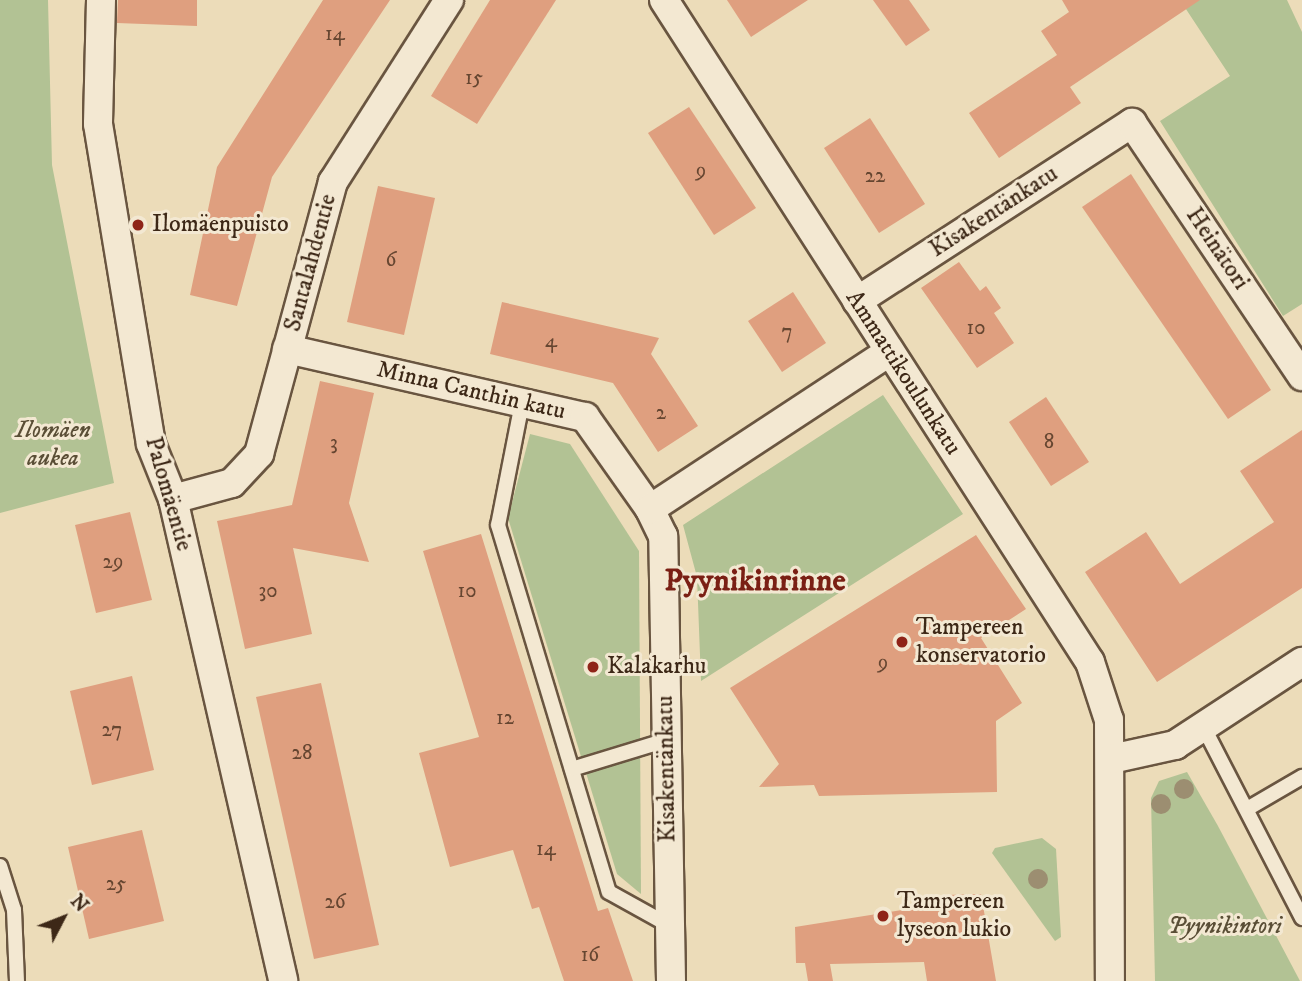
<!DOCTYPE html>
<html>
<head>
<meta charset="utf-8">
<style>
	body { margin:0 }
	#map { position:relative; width:1302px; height:981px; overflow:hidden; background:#ecdcb9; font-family:"IM FELL DW Pica",serif }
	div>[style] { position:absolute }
	.green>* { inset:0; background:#b2c294 }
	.building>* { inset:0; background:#df9f7f }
	.roads { filter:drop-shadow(2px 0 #695540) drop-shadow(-2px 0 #695540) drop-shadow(0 2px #695540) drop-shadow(0 -2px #695540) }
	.service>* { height:14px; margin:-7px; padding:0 7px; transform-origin:7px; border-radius:7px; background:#f3e8d2 }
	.minor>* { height:28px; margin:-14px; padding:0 14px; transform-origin:14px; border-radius:14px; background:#f3e8d2 }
	.trees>* { width:20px; height:20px; margin:-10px; border-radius:50%; background:#9c8e71 }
	.dots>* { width:19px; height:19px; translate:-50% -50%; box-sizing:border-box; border:4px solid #f3e8d2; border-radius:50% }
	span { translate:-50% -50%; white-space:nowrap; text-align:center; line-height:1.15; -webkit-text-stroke:6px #f3e8d2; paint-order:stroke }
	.number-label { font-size:21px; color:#664631 }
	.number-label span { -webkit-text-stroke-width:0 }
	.street-label { font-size:24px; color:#3d2817 }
	.poi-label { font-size:24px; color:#3d2817 }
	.left { translate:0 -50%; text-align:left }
	.park-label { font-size:24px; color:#5a4e36; font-style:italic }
	.district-label { font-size:32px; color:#7a1f14; font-weight:700 }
	.north { position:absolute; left:28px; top:883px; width:70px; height:70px; -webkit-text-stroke:5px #f3e8d2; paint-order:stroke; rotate:48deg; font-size:19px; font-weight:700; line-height:28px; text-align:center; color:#3d2817 }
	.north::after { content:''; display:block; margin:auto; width:24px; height:32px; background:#3d2817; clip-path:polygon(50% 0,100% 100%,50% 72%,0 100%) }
</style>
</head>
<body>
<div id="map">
	<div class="green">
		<i style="clip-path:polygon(0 0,48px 0,52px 165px,114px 483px,0 513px)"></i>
		<i style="clip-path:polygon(1180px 0,1287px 0,1302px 32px,1302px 304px,1283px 316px,1160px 121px,1230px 76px)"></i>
		<i style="clip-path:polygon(883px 395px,963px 514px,701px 681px,697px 577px,683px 525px)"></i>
		<i style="clip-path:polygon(530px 434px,570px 444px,639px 551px,641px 894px,617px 874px,508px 518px)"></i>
		<i style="clip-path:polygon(1187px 772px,1218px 826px,1300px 981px,1155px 981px,1151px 798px,1159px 781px)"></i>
		<i style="clip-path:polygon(1042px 838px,1056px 849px,1061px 937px,1055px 941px,992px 853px,995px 848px)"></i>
	</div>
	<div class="building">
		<i style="clip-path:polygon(118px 0,197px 0,197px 26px,117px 23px)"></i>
		<i style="clip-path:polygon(323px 0,390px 0,272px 177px,237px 306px,190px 295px,217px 167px)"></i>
		<i style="clip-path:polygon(490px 0,556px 0,477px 124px,431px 96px)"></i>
		<i style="clip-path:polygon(727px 0,808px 0,751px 37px)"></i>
		<i style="clip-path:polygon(873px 0,909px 0,930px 30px,906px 46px)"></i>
		<i style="clip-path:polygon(1062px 0,1200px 0,1070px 87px,1081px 103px,999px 158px,969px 113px,1057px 55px,1041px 31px,1069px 12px)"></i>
		<i style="clip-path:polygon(689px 107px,756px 208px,714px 235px,648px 133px)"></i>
		<i style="clip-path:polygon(870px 118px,925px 204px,879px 233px,824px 148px)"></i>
		<i style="clip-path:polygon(1131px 174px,1271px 390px,1228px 419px,1082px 207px)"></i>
		<i style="clip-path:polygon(378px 186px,435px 198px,404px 335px,347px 322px)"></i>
		<i style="clip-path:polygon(959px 262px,980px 291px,986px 286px,1001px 308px,994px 313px,1014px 343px,977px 368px,921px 288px)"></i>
		<i style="clip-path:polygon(793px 292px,826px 343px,782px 372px,748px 321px)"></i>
		<i style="clip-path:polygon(502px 302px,659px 338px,651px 354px,698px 426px,658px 452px,613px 383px,490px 354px)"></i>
		<i style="clip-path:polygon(320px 381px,374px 393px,349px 503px,369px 562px,293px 548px,312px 634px,245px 649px,217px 521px,292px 505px)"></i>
		<i style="clip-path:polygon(1046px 397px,1089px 462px,1051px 486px,1009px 422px)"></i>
		<i style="clip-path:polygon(1302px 430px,1302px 588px,1157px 682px,1085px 572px,1146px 532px,1180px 584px,1274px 522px,1240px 471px)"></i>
		<i style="clip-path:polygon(130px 512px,152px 600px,96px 613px,75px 525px)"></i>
		<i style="clip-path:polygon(481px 534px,598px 911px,608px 908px,633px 981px,564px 981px,539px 907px,532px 909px,513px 850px,450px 867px,419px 753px,479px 737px,423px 551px)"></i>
		<i style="clip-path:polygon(976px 535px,1026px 609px,981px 638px,1022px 703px,996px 721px,997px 792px,819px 796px,814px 785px,759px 787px,779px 764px,730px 688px)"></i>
		<i style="clip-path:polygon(132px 676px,154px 770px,92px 785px,70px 691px)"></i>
		<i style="clip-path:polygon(321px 683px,379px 945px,314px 959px,256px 697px)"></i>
		<i style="clip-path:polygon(142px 830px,164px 921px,89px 939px,68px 847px)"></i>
		<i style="clip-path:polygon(981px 894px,996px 981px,927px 981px,924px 962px,830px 964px,833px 981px,808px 981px,805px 963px,796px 963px,795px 927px,946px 903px,945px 895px)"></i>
	</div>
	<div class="roads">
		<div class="service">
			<i style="left:522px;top:403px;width:124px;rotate:101.1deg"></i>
			<i style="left:498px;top:525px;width:383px;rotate:73.2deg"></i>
			<i style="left:609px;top:892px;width:70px;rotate:29.1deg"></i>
			<i style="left:1204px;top:728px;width:214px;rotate:62.7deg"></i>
			<i style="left:572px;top:769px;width:99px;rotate:-17deg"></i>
			<i style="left:1247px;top:809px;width:64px;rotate:-30.2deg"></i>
			<i style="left:0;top:866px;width:46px;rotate:72.3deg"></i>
			<i style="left:14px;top:910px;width:71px;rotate:87.6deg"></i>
		</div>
		<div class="minor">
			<i style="left:101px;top:0;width:124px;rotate:91.4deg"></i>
			<i style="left:98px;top:124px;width:324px;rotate:80.6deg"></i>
			<i style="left:151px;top:444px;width:59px;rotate:68.2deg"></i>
			<i style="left:173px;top:499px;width:494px;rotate:77.1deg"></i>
			<i style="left:664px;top:0;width:787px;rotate:57.24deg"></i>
			<i style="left:1090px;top:662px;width:61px;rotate:71.9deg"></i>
			<i style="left:1109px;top:720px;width:261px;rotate:89.8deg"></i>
			<i style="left:857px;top:301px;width:328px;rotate:-32.9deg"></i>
			<i style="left:1132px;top:123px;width:305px;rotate:56.1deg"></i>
			<i style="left:287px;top:349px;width:306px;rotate:12.9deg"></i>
			<i style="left:585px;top:417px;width:113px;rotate:54.8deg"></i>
			<i style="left:173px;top:499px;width:61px;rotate:-15.2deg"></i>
			<i style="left:232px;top:483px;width:40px;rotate:-47deg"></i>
			<i style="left:259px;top:454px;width:282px;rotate:-74.8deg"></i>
			<i style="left:333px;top:182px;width:216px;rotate:-57.5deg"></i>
			<i style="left:1111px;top:759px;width:66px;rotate:-12.3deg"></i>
			<i style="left:1175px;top:745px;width:152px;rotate:-33.2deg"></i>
			<i style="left:671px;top:981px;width:445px;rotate:-91deg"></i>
			<i style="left:663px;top:536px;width:30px;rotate:-116deg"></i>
			<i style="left:650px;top:509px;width:286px;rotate:-33.3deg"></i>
		</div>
	</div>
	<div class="trees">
		<i style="left:1184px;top:789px"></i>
		<i style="left:1161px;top:804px"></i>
		<i style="left:1038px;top:879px"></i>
	</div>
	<div class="dots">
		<i style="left:138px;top:225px;background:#8f2418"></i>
		<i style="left:902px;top:642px;background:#8f2418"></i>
		<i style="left:593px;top:667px;background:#8f2418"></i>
		<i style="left:883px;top:916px;background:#8f2418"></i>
	</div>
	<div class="number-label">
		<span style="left:335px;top:34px">14</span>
		<span style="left:474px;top:78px">15</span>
		<span style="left:701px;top:171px">9</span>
		<span style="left:875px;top:176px">22</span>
		<span style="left:391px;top:260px">6</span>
		<span style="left:976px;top:328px">10</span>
		<span style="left:787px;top:332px">7</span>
		<span style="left:551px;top:341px">4</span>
		<span style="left:661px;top:413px">2</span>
		<span style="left:1049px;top:442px">8</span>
		<span style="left:334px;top:443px">3</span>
		<span style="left:113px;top:562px">29</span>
		<span style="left:268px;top:591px">30</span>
		<span style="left:467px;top:591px">10</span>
		<span style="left:883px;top:663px">9</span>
		<span style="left:505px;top:718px">12</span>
		<span style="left:112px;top:730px">27</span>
		<span style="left:302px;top:753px">28</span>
		<span style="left:546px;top:849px">14</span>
		<span style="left:116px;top:884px">25</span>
		<span style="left:335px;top:902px">26</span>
		<span style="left:590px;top:955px">16</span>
	</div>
	<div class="street-label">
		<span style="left:994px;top:212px;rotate:-33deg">Kisakentänkatu</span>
		<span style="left:1217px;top:249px;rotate:56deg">Heinätori</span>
		<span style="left:311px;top:263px;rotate:-75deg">Santalahdentie</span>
		<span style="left:903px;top:373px;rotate:57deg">Ammattikoulunkatu</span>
		<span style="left:471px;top:391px;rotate:13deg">Minna Canthin katu</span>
		<span style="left:168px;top:494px;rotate:74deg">Palomäentie</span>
		<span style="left:667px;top:769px;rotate:-91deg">Kisakentänkatu</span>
	</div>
	<div class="poi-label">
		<span class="left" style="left:152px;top:225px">Ilomäenpuisto</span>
		<span class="left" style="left:916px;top:642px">Tampereen<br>konservatorio</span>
		<span class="left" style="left:607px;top:667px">Kalakarhu</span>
		<span class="left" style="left:897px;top:916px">Tampereen<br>lyseon lukio</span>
	</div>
	<div class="park-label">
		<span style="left:53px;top:445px">Ilomäen<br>aukea</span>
		<span style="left:1225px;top:927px">Pyynikintori</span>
	</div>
	<div class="district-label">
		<span style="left:755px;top:581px">Pyynikinrinne</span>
	</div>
	<div class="north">N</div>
</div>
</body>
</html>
